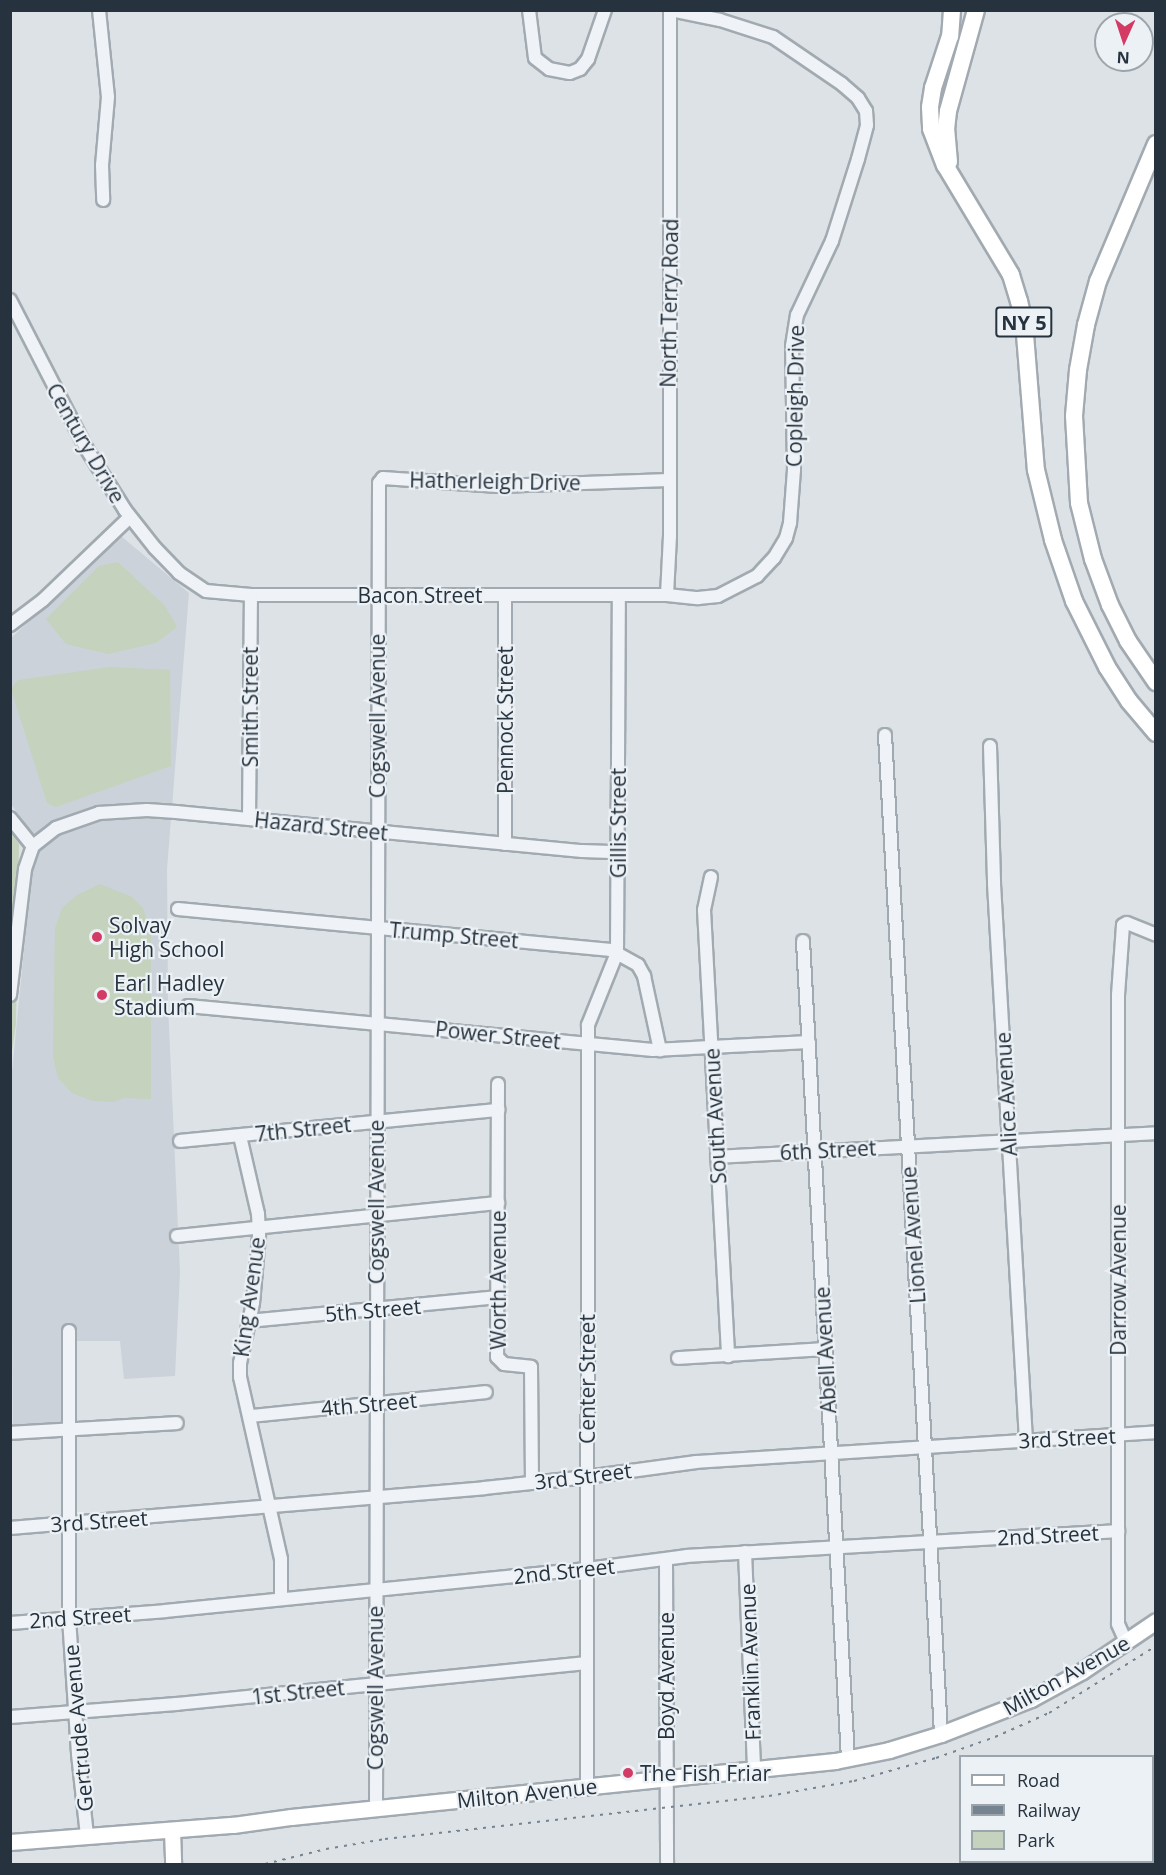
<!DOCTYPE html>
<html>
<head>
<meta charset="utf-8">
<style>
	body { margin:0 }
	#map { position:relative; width:1166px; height:1875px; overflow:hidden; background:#dde2e7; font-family:"Open Sans",sans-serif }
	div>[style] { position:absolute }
	.built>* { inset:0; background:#cbd2d9 }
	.green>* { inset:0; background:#c5d2bd }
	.roads { filter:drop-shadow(2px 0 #a2aab1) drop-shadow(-2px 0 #a2aab1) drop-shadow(0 2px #a2aab1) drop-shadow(0 -2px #a2aab1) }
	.minor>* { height:12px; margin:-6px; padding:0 6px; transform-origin:6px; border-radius:6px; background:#eff2f6 }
	.major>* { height:15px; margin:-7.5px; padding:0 7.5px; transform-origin:7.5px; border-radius:7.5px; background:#fff }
	.highway>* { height:16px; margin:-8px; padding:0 8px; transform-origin:8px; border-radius:8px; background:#fff }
	.rail>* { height:2px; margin-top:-1px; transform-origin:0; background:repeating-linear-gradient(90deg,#768491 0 3px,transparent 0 9px) }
	.dots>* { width:16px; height:16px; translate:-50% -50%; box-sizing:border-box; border:3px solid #ecf1f5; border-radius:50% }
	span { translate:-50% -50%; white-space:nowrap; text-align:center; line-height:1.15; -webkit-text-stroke:4.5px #ecf1f5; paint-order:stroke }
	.shield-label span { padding:2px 4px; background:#ecf1f5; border:2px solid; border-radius:4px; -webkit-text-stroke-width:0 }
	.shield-label { font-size:20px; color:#26323e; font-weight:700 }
	.street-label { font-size:21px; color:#26323e }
	.poi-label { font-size:21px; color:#26323e }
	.left { translate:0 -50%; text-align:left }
	.frame { position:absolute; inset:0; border:12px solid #26323e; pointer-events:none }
	.legend { position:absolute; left:959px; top:1755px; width:195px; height:108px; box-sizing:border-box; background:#ecf1f5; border:2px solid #9da5ac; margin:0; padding:8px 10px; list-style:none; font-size:18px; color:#26323e }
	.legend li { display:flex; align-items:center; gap:12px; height:30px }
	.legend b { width:30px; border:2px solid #9da5ac }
	.north { position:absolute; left:1094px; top:12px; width:60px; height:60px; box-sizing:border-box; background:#ecf1f5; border:2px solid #9da5ac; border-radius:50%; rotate:183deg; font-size:16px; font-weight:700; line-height:24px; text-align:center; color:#26323e }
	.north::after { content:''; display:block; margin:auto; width:21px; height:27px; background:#d33b65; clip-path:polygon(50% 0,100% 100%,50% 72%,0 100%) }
</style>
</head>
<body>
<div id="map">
	<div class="built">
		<i style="clip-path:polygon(121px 536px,189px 593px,167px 869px,168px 1004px,180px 1272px,175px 1376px,124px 1379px,120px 1341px,73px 1341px,75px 1424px,13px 1427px,10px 1092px,33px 858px,26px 825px,11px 804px,11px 638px)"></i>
	</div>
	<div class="green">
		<i style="clip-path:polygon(118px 562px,165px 606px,177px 627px,156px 643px,108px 654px,66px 644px,46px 619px,99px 566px)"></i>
		<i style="clip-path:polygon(110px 667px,170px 670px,171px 766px,56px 807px,47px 803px,11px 689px,18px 680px)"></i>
		<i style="clip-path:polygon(11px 832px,19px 844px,16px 1024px,11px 1058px)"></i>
		<i style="clip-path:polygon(100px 884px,132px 897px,143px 908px,151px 932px,151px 1099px,124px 1098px,114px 1102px,93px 1101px,72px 1093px,58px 1078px,53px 1057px,55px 928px,62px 908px,77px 895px)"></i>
	</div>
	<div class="roads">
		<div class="minor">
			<i style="left:99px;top:10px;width:87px;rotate:84.1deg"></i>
			<i style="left:108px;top:97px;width:68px;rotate:95deg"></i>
			<i style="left:102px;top:165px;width:35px;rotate:88deg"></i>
			<i style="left:529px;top:10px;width:48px;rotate:82.9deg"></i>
			<i style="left:535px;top:58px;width:18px;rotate:38deg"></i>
			<i style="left:549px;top:69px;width:21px;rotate:11deg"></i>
			<i style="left:570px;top:73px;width:11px;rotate:-22deg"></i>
			<i style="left:580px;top:69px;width:13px;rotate:-51deg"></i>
			<i style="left:588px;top:59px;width:52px;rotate:-70.9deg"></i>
			<i style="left:10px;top:300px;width:166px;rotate:62.8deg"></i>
			<i style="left:86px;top:448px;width:73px;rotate:57.8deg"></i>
			<i style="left:125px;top:510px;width:48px;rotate:51.7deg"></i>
			<i style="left:155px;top:548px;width:35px;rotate:46deg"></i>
			<i style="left:179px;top:573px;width:32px;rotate:34deg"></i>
			<i style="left:206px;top:591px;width:45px;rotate:5.1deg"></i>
			<i style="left:251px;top:595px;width:416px"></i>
			<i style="left:667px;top:595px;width:31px;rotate:6deg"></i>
			<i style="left:698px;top:598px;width:20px;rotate:-6deg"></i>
			<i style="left:718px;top:596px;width:44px;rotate:-27.1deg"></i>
			<i style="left:757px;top:576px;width:25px;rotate:-47deg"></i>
			<i style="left:774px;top:558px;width:23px;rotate:-59deg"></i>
			<i style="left:786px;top:538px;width:16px;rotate:-75deg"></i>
			<i style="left:790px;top:523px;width:53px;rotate:-85.7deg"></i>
			<i style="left:794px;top:470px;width:124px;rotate:-90.9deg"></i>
			<i style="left:792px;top:346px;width:31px;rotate:-81deg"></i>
			<i style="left:797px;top:315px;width:82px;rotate:-64.7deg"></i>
			<i style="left:832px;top:241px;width:86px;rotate:-72.4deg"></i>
			<i style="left:858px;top:159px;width:35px;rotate:-75deg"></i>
			<i style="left:867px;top:125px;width:14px;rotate:-94deg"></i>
			<i style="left:866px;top:111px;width:15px;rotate:-122deg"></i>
			<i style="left:858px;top:98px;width:21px;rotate:-139deg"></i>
			<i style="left:842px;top:84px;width:83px;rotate:-145.7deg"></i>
			<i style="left:773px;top:37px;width:56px;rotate:-162.2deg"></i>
			<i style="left:720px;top:20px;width:50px;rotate:-168.5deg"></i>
			<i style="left:505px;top:595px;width:249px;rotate:90deg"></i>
			<i style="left:667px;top:595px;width:59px;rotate:-87.1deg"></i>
			<i style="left:670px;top:536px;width:526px;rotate:-90deg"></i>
			<i style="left:10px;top:625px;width:41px;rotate:-37.1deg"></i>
			<i style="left:43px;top:600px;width:120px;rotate:-43.7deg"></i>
			<i style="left:885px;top:735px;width:1001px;rotate:86.79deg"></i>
			<i style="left:990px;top:746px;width:138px;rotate:88.3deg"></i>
			<i style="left:994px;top:884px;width:558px;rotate:86.71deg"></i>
			<i style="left:10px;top:818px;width:36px;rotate:51deg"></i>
			<i style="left:249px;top:819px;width:224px;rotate:-89.5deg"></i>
			<i style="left:711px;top:877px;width:34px;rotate:102deg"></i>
			<i style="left:704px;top:910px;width:447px;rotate:86.9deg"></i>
			<i style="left:178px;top:909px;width:435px;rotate:5.4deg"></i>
			<i style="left:611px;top:950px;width:31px;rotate:29deg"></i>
			<i style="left:638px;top:965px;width:13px;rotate:61deg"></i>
			<i style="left:644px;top:976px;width:76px;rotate:77.8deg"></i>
			<i style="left:803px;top:941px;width:819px;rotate:86.85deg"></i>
			<i style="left:10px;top:995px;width:127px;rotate:-83.2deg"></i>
			<i style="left:25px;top:869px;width:24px;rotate:-71deg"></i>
			<i style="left:33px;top:846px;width:29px;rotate:-38deg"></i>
			<i style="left:56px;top:828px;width:46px;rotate:-19.2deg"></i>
			<i style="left:99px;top:813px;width:48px;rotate:-3.6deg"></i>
			<i style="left:147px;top:810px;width:29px;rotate:4deg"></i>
			<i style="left:176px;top:812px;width:408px;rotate:5.5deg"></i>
			<i style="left:582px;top:851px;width:36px;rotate:2deg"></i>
			<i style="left:188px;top:1006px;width:467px;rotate:5.4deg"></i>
			<i style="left:653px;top:1050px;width:156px;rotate:-2.9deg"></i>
			<i style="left:498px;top:1084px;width:273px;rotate:90.2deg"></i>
			<i style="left:497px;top:1357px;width:10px;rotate:45deg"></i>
			<i style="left:504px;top:1364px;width:27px;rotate:6deg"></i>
			<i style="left:531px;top:1367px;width:116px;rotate:89.5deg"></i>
			<i style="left:240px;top:1136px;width:80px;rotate:77deg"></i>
			<i style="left:258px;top:1214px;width:22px;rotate:87deg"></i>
			<i style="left:259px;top:1236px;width:67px;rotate:95.1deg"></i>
			<i style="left:253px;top:1303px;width:61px;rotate:102.2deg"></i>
			<i style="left:240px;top:1363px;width:14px;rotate:90deg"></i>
			<i style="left:240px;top:1377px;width:187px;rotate:77.3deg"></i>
			<i style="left:281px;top:1559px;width:40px;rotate:90deg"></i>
			<i style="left:180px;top:1141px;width:320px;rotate:-5.6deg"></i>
			<i style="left:717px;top:1157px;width:440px;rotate:-3.1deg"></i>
			<i style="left:177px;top:1236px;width:323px;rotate:-5.9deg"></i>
			<i style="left:249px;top:1321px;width:250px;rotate:-5.5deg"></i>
			<i style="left:69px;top:1331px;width:287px;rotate:90deg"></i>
			<i style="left:69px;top:1618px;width:136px;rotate:86.2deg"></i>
			<i style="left:78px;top:1754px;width:82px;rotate:83.7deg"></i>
			<i style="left:678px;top:1358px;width:146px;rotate:-3.5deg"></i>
			<i style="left:251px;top:1416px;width:236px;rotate:-5.8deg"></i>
			<i style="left:10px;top:1433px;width:167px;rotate:-3.4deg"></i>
			<i style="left:10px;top:1528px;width:476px;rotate:-4.8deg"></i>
			<i style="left:484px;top:1488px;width:104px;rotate:-6.1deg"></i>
			<i style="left:587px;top:1477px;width:110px;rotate:-7.8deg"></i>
			<i style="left:696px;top:1462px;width:461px;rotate:-3.7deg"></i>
			<i style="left:745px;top:1552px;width:219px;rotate:87.6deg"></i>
			<i style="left:666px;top:1560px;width:304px;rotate:89.8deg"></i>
			<i style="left:10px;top:1623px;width:155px;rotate:-4.4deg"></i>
			<i style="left:165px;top:1611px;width:424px;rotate:-5.7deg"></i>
			<i style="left:587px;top:1569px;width:101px;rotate:-7.4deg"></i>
			<i style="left:687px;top:1556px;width:432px;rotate:-3.3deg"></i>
			<i style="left:1126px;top:1642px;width:20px;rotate:-114deg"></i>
			<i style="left:1118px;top:1624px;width:629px;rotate:-90deg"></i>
			<i style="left:1118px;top:995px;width:70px;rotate:-85.9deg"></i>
			<i style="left:1123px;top:925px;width:4px;rotate:-27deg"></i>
			<i style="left:1127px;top:923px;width:31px;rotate:22deg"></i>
			<i style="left:10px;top:1717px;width:167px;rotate:-4.5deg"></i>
			<i style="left:176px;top:1704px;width:412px;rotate:-5.7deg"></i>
			<i style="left:587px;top:1787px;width:762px;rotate:-89.92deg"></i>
			<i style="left:588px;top:1025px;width:78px;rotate:-68.1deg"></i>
			<i style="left:617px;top:953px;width:357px;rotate:-89.7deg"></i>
			<i style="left:376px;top:1809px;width:1326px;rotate:-89.87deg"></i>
			<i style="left:379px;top:483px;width:6px;rotate:-51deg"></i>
			<i style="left:383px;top:478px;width:115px;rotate:4deg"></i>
			<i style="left:498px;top:486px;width:171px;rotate:-2deg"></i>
		</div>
		<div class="major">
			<i style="left:172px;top:1830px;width:34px;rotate:88deg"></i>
			<i style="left:10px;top:1842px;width:224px;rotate:-4.4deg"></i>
			<i style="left:233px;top:1825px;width:59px;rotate:-7.9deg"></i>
			<i style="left:291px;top:1817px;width:547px;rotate:-5.88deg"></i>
			<i style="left:835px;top:1761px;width:55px;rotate:-11.5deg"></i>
			<i style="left:889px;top:1750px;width:54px;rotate:-17.1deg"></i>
			<i style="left:941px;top:1734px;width:97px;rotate:-21.3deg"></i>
			<i style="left:1031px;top:1699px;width:58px;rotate:-28.8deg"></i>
			<i style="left:1082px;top:1671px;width:89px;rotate:-34deg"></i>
		</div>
		<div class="highway">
			<i style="left:952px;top:10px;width:26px;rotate:94deg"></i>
			<i style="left:950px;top:36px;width:55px;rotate:108.1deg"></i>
			<i style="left:933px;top:88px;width:19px;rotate:99deg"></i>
			<i style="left:930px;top:107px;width:22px;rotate:87deg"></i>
			<i style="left:931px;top:129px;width:39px;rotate:69deg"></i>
			<i style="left:945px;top:165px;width:128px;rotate:59deg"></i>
			<i style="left:1011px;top:275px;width:27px;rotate:73deg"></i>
			<i style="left:1019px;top:301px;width:22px;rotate:77deg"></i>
			<i style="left:1024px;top:322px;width:148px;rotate:85.4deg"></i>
			<i style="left:1036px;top:470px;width:72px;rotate:76.3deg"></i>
			<i style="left:1053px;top:540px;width:65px;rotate:71deg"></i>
			<i style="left:1074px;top:601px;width:74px;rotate:63.4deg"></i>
			<i style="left:1107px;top:667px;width:40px;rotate:57.1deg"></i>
			<i style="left:1129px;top:701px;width:42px;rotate:49.8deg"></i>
			<i style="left:1156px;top:144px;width:149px;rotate:112.9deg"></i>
			<i style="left:1098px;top:281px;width:46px;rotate:105.3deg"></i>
			<i style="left:1086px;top:325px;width:46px;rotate:100.1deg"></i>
			<i style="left:1078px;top:370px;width:46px;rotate:95deg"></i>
			<i style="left:1074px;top:416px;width:87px;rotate:86.7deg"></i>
			<i style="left:1079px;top:503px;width:58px;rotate:76deg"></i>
			<i style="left:1093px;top:559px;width:49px;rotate:69.7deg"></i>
			<i style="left:1110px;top:605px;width:40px;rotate:63.4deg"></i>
			<i style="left:1128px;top:641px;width:50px;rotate:55.7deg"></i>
			<i style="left:949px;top:162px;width:32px;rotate:-95deg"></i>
			<i style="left:946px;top:130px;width:19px;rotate:-84deg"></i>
			<i style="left:948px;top:111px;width:105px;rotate:-74.5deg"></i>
		</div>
	</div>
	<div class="rail">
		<i style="left:265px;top:1864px;width:63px;rotate:-13.8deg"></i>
		<i style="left:326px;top:1849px;width:60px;rotate:-9.6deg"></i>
		<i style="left:385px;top:1839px;width:386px;rotate:-6.4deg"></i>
		<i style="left:769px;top:1796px;width:86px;rotate:-10deg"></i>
		<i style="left:854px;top:1781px;width:85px;rotate:-15.7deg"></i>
		<i style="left:936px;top:1758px;width:63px;rotate:-19.6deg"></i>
		<i style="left:995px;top:1737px;width:59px;rotate:-24deg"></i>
		<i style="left:1049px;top:1713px;width:126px;rotate:-32.1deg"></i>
	</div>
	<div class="dots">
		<i style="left:97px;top:937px;background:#d33b65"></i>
		<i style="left:102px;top:995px;background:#d33b65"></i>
		<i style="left:628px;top:1773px;background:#d33b65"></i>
	</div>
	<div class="shield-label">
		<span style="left:1024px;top:322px">NY 5</span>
	</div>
	<div class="street-label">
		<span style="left:669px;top:303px;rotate:-89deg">North Terry Road</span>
		<span style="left:795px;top:396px;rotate:-89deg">Copleigh Drive</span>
		<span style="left:86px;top:443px;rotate:60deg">Century Drive</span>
		<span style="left:495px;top:481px;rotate:1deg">Hatherleigh Drive</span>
		<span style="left:420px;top:595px">Bacon Street</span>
		<span style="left:250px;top:707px;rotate:-90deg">Smith Street</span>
		<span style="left:377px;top:716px;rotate:-90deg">Cogswell Avenue</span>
		<span style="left:505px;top:720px;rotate:-90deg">Pennock Street</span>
		<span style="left:618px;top:823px;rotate:-90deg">Gillis Street</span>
		<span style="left:321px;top:826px;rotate:6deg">Hazard Street</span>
		<span style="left:454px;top:935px;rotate:5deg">Trump Street</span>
		<span style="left:498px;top:1035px;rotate:6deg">Power Street</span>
		<span style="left:1006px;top:1094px;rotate:-93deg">Alice Avenue</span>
		<span style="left:715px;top:1116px;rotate:-93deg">South Avenue</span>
		<span style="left:303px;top:1129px;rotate:-6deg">7th Street</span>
		<span style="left:828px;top:1150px;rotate:-3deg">6th Street</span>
		<span style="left:376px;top:1202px;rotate:-90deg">Cogswell Avenue</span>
		<span style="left:913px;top:1235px;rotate:-94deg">Lionel Avenue</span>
		<span style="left:498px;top:1280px;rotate:-90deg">Worth Avenue</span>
		<span style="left:1118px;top:1280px;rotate:-90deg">Darrow Avenue</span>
		<span style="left:249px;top:1297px;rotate:-82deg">King Avenue</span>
		<span style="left:373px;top:1310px;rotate:-5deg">5th Street</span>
		<span style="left:825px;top:1350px;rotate:-93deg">Abell Avenue</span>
		<span style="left:587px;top:1379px;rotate:-90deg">Center Street</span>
		<span style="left:369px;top:1404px;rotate:-5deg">4th Street</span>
		<span style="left:1067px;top:1438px;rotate:-3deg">3rd Street</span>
		<span style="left:583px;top:1476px;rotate:-7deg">3rd Street</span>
		<span style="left:99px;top:1521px;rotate:-4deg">3rd Street</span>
		<span style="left:1048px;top:1535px;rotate:-3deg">2nd Street</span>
		<span style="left:564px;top:1571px;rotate:-6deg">2nd Street</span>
		<span style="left:80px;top:1617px;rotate:-4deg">2nd Street</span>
		<span style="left:750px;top:1662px;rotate:-92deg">Franklin Avenue</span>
		<span style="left:1066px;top:1675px;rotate:-29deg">Milton Avenue</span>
		<span style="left:666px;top:1676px;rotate:-90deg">Boyd Avenue</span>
		<span style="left:375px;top:1688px;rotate:-90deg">Cogswell Avenue</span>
		<span style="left:298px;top:1692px;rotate:-6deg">1st Street</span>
		<span style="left:78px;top:1728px;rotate:-95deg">Gertrude Avenue</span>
		<span style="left:527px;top:1793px;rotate:-6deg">Milton Avenue</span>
	</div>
	<div class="poi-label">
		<span class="left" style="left:109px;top:937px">Solvay<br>High School</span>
		<span class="left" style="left:114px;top:995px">Earl Hadley<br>Stadium</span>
		<span class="left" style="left:640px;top:1773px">The Fish Friar</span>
	</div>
	<div class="frame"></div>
	<ul class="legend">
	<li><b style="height:8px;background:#fff"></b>Road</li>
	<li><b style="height:8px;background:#768491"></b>Railway</li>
	<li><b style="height:16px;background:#c5d2bd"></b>Park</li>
	</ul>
	<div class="north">N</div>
</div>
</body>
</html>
